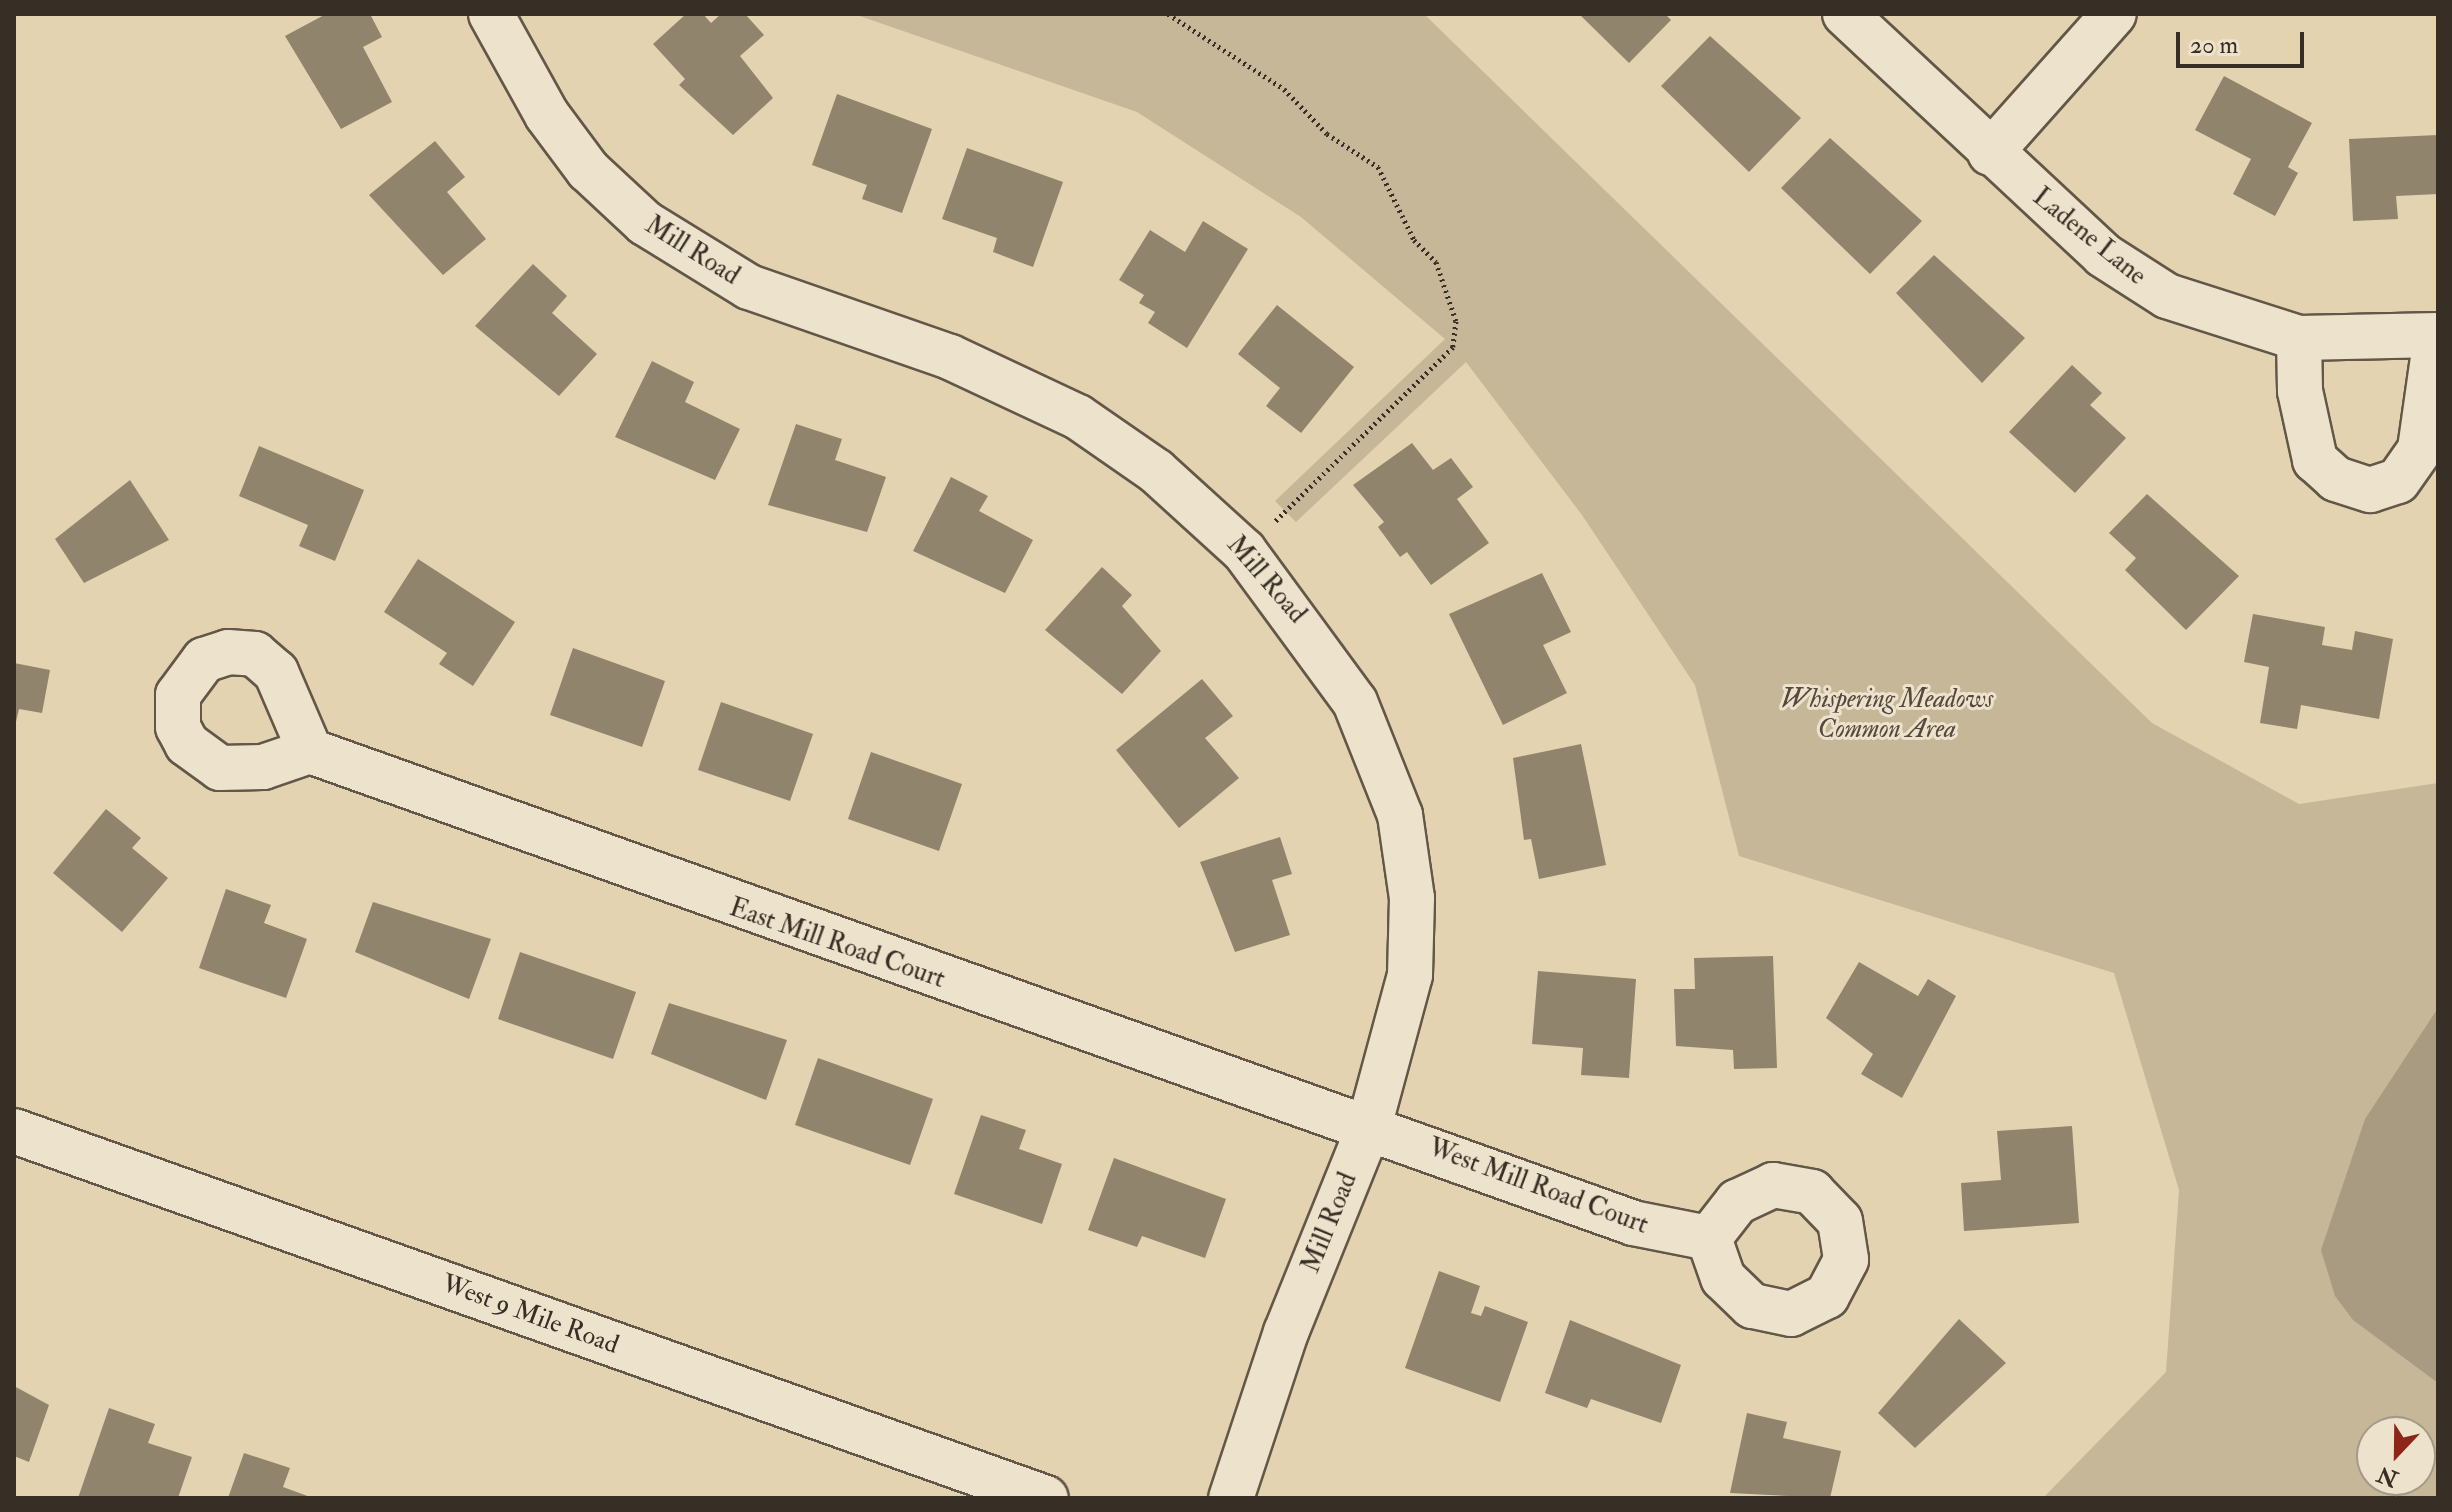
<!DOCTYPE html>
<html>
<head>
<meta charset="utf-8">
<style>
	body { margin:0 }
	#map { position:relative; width:2452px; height:1512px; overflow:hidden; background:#e3d3b0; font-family:"IM FELL Double Pica",serif }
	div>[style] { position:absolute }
	.green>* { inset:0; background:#c6b798 }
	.water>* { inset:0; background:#a99b81 }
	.building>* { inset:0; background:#90846d }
	.path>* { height:5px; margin-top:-2.5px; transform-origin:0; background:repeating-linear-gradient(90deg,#372e25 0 2px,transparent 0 6px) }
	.roads { filter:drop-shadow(2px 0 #625748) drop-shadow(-2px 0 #625748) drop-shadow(0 2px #625748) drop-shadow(0 -2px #625748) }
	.minor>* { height:44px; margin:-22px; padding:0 22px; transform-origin:22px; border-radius:22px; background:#ede2cc }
	.tertiary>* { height:44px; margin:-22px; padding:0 22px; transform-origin:22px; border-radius:22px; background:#ede2cc }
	span { translate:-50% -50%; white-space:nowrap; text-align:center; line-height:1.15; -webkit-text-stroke:6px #ede2cc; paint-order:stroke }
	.street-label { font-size:26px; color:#372e25 }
	.park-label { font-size:26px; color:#54493c; font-style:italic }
	.frame { position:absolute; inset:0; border:16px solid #372e25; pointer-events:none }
	.north { position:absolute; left:2356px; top:1416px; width:80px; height:80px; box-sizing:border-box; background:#ede2cc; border:2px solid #a49a89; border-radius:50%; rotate:202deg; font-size:22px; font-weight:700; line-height:32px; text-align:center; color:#372e25 }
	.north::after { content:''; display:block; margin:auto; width:28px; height:36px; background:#8f2418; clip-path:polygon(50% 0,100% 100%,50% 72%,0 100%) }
	.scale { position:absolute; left:2176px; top:32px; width:128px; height:36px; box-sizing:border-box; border:4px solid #372e25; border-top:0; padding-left:10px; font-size:24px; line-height:28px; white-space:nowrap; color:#372e25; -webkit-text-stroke:6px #ede2cc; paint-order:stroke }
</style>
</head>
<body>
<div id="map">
	<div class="green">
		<i style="clip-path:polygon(evenodd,854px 14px,1424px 14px,2152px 723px,2299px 804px,2438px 783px,2438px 1498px,2043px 1498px,2166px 1372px,2179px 1190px,2114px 973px,1739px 856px,1695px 685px,1582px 515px,1466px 362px,1296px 522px,1275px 501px,1445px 339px,1301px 217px,1137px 112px,854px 14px,2372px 1432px,2420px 1432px,2420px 1480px,2372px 1480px,2372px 1432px)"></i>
	</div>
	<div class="water">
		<i style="clip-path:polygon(2438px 1008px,2438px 1383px,2353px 1320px,2335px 1296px,2321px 1250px,2365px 1119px)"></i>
	</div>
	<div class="building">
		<i style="clip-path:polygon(326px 14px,370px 14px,382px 37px,363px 47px,392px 102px,341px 129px,285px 36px)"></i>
		<i style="clip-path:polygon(686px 14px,703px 14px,711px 23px,721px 14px,745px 14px,764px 35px,740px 56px,773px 98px,733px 135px,679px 85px,685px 79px,653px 44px)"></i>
		<i style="clip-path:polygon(1579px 14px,1665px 14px,1671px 20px,1629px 63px)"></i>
		<i style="clip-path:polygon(1710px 36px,1801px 118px,1749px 172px,1661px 86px)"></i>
		<i style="clip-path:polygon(2224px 76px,2312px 123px,2288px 167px,2298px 173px,2275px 216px,2233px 194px,2251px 159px,2195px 130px)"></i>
		<i style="clip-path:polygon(837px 94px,932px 129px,902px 213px,862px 199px,867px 185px,812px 165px)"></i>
		<i style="clip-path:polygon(2438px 135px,2438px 194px,2396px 196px,2398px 219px,2353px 221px,2349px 139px)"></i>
		<i style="clip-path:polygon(1830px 138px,1922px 221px,1870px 274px,1781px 188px)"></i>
		<i style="clip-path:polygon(435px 141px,465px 177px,447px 192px,486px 239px,443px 275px,369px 195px)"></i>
		<i style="clip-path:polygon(967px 148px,1063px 182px,1033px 267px,993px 252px,997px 238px,942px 219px)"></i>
		<i style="clip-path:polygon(1203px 221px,1248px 249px,1187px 348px,1148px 323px,1155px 312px,1139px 303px,1144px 295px,1119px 280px,1150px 230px,1185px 252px)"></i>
		<i style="clip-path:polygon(1934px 255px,2025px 338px,1982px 383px,1896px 293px)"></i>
		<i style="clip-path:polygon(533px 264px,567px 296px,552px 313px,597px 354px,559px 396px,475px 326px)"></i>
		<i style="clip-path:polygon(1277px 305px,1354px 367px,1301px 433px,1266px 406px,1280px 388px,1238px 354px)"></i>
		<i style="clip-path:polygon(652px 361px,694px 382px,685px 402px,740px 429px,715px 480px,615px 437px)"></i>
		<i style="clip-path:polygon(2072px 365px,2102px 393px,2090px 405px,2126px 438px,2075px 493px,2009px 432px)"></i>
		<i style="clip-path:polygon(796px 424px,842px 439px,835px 460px,886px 477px,867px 532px,768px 505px)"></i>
		<i style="clip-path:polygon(1412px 443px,1433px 470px,1451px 458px,1473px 487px,1457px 499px,1489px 543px,1431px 585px,1407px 552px,1400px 557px,1378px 527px,1384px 522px,1353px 485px)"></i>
		<i style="clip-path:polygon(259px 446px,364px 490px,335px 561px,299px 546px,308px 525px,239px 496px)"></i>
		<i style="clip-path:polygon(951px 477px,988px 496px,979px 511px,1033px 540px,1005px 593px,913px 551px)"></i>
		<i style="clip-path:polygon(130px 480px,169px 540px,84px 583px,55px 539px)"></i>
		<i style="clip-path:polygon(2147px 494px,2239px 576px,2186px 630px,2125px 570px,2136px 558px,2109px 533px)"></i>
		<i style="clip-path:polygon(418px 559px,515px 622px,473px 686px,439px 664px,447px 653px,384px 612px)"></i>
		<i style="clip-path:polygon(1102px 567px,1132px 595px,1122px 606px,1161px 651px,1122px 694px,1045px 630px)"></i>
		<i style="clip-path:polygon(1542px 573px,1571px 632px,1543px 645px,1567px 693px,1503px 725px,1449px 614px)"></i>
		<i style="clip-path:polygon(2253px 614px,2325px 627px,2322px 645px,2352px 650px,2355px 631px,2393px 639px,2379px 719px,2301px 705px,2297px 729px,2260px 723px,2269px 667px,2244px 662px)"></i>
		<i style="clip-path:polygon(573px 648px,665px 681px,642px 747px,550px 715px)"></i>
		<i style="clip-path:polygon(14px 663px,50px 670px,42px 713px,19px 709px,15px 726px)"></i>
		<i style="clip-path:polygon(1202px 679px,1233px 716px,1205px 738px,1239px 778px,1179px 828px,1116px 750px)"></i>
		<i style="clip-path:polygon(721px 702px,813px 734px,790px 801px,698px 770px)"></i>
		<i style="clip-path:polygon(1581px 744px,1606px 865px,1539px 879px,1531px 839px,1524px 840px,1513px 758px)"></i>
		<i style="clip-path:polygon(871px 752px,962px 784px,939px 851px,848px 819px)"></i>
		<i style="clip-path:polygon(106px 809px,141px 838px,132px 848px,168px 878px,122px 932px,53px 873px)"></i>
		<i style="clip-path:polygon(1280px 837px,1292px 874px,1272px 880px,1290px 935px,1235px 952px,1200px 862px)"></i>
		<i style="clip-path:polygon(226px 889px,271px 905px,264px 923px,307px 939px,286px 998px,199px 968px)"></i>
		<i style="clip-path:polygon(373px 902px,491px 939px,469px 999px,355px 952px)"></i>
		<i style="clip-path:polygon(520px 952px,636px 992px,613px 1059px,498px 1019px)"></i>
		<i style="clip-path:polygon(1773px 956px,1777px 1068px,1734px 1069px,1733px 1050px,1676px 1046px,1674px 989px,1695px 989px,1694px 958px)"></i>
		<i style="clip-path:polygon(1859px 962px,1918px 996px,1928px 979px,1956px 996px,1902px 1098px,1861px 1074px,1873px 1054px,1826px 1018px)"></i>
		<i style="clip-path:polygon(1538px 971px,1636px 979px,1629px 1078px,1581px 1075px,1583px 1048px,1532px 1044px)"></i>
		<i style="clip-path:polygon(669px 1003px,787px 1040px,766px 1100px,651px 1054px)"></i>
		<i style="clip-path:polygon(818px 1058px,933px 1099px,910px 1165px,795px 1125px)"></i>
		<i style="clip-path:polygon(981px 1115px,1026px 1130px,1019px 1149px,1062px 1164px,1042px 1224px,954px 1194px)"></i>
		<i style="clip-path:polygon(2072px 1126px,2079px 1223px,1964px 1231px,1961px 1183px,2001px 1180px,1997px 1131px)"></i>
		<i style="clip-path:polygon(1114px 1158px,1226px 1199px,1205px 1258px,1142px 1236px,1137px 1247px,1088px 1230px)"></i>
		<i style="clip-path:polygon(1439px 1271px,1480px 1286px,1471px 1313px,1481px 1316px,1485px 1306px,1528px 1322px,1500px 1402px,1405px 1368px)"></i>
		<i style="clip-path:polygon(1959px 1319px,2006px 1363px,1915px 1448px,1878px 1413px)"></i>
		<i style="clip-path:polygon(1570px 1320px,1681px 1365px,1661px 1423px,1591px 1399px,1587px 1408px,1545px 1393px)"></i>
		<i style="clip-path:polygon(14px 1386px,49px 1405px,29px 1462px,14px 1456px)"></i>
		<i style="clip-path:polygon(109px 1408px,155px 1424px,148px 1443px,192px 1457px,178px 1498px,78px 1498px)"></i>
		<i style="clip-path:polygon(1747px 1413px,1787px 1422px,1783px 1438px,1841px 1451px,1830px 1498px,1730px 1493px)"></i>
		<i style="clip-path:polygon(244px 1453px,290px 1468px,283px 1487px,313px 1498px,228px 1498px)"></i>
	</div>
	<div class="path">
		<i style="left:1168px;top:14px;width:138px;rotate:32.9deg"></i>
		<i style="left:1284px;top:89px;width:62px;rotate:46.3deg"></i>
		<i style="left:1327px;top:134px;width:61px;rotate:32.9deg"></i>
		<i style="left:1378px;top:167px;width:81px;rotate:63.7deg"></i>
		<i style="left:1414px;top:240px;width:31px;rotate:45deg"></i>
		<i style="left:1436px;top:262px;width:62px;rotate:71.3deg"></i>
		<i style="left:1456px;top:321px;width:26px;rotate:97deg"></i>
		<i style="left:1453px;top:347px;width:250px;rotate:135.6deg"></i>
	</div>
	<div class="roads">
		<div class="minor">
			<i style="left:491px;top:14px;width:115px;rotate:61deg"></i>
			<i style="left:547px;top:115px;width:69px;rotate:53.3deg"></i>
			<i style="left:588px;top:170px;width:78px;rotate:42.9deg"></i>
			<i style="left:645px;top:223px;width:122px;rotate:31.6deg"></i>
			<i style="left:749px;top:287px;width:213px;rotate:19.2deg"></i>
			<i style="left:950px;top:357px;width:141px;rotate:25.1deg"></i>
			<i style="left:1078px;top:417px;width:95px;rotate:34.7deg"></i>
			<i style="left:1156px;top:471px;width:119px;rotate:42.3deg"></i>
			<i style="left:1244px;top:551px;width:187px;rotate:53.7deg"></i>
			<i style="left:1355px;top:702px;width:122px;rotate:68.3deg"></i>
			<i style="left:1400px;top:815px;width:84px;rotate:81.8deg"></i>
			<i style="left:1412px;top:898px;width:77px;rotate:91.5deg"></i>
			<i style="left:1410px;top:975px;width:157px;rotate:105.1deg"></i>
			<i style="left:1369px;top:1127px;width:221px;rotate:112deg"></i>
			<i style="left:1286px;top:1332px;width:175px;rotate:108.3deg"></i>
			<i style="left:1845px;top:14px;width:353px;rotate:43deg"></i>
			<i style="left:2103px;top:255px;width:76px;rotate:32.6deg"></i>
			<i style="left:2167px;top:296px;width:139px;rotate:17.7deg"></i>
			<i style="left:2299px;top:338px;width:139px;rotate:-1.2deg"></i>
			<i style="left:1990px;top:153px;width:186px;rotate:-48.3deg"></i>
			<i style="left:2299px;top:338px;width:53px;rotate:88.9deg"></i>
			<i style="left:2300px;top:391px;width:71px;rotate:77.7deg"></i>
			<i style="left:2315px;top:460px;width:28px;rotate:42deg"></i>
			<i style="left:2336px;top:479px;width:36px;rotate:18deg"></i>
			<i style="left:2370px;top:490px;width:29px;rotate:-18deg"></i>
			<i style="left:2398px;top:481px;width:39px;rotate:-55deg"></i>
			<i style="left:2420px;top:449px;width:114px;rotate:-81.9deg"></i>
			<i style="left:228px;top:652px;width:27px;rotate:4deg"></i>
			<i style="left:255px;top:654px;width:28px;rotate:41deg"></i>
			<i style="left:276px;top:672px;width:86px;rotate:66.7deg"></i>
			<i style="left:310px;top:751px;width:50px;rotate:161.2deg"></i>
			<i style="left:263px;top:767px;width:43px;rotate:178.7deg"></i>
			<i style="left:220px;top:768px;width:41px;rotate:-144deg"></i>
			<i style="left:187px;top:744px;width:19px;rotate:-118deg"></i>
			<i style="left:178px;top:727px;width:32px;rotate:-90deg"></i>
			<i style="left:178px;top:695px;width:44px;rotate:-53.4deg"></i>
			<i style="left:204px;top:660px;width:25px;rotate:-18deg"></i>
			<i style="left:310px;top:751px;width:1405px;rotate:19.63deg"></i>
			<i style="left:1633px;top:1223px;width:77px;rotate:11.2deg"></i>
			<i style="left:1773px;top:1185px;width:40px;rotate:10deg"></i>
			<i style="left:1812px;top:1192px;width:40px;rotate:46deg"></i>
			<i style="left:1840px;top:1221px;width:39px;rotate:81deg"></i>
			<i style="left:1846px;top:1260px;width:41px;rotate:117.8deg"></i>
			<i style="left:1827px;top:1296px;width:40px;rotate:153.4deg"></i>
			<i style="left:1791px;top:1314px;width:40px;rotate:-168deg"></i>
			<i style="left:1752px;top:1306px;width:40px;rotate:-136deg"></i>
			<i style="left:1723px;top:1278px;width:42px;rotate:-109.3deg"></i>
			<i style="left:1709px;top:1238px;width:46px;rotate:-52.1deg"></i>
			<i style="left:1737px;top:1202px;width:40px;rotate:-25deg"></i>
		</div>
		<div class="tertiary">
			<i style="left:14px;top:1131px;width:1095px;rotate:19.58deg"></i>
		</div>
	</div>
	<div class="street-label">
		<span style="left:2089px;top:237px;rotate:39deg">Ladene Lane</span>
		<span style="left:692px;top:251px;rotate:32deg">Mill Road</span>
		<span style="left:1266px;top:580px;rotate:49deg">Mill Road</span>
		<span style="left:837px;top:944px;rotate:19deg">East Mill Road Court</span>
		<span style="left:1538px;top:1187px;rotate:20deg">West Mill Road Court</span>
		<span style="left:1330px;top:1223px;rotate:-68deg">Mill Road</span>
		<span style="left:530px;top:1315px;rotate:20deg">West 9 Mile Road</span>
	</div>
	<div class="park-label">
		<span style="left:1887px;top:715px">Whispering Meadows<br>Common Area</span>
	</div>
	<div class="frame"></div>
	<div class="north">N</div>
	<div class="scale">20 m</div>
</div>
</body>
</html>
